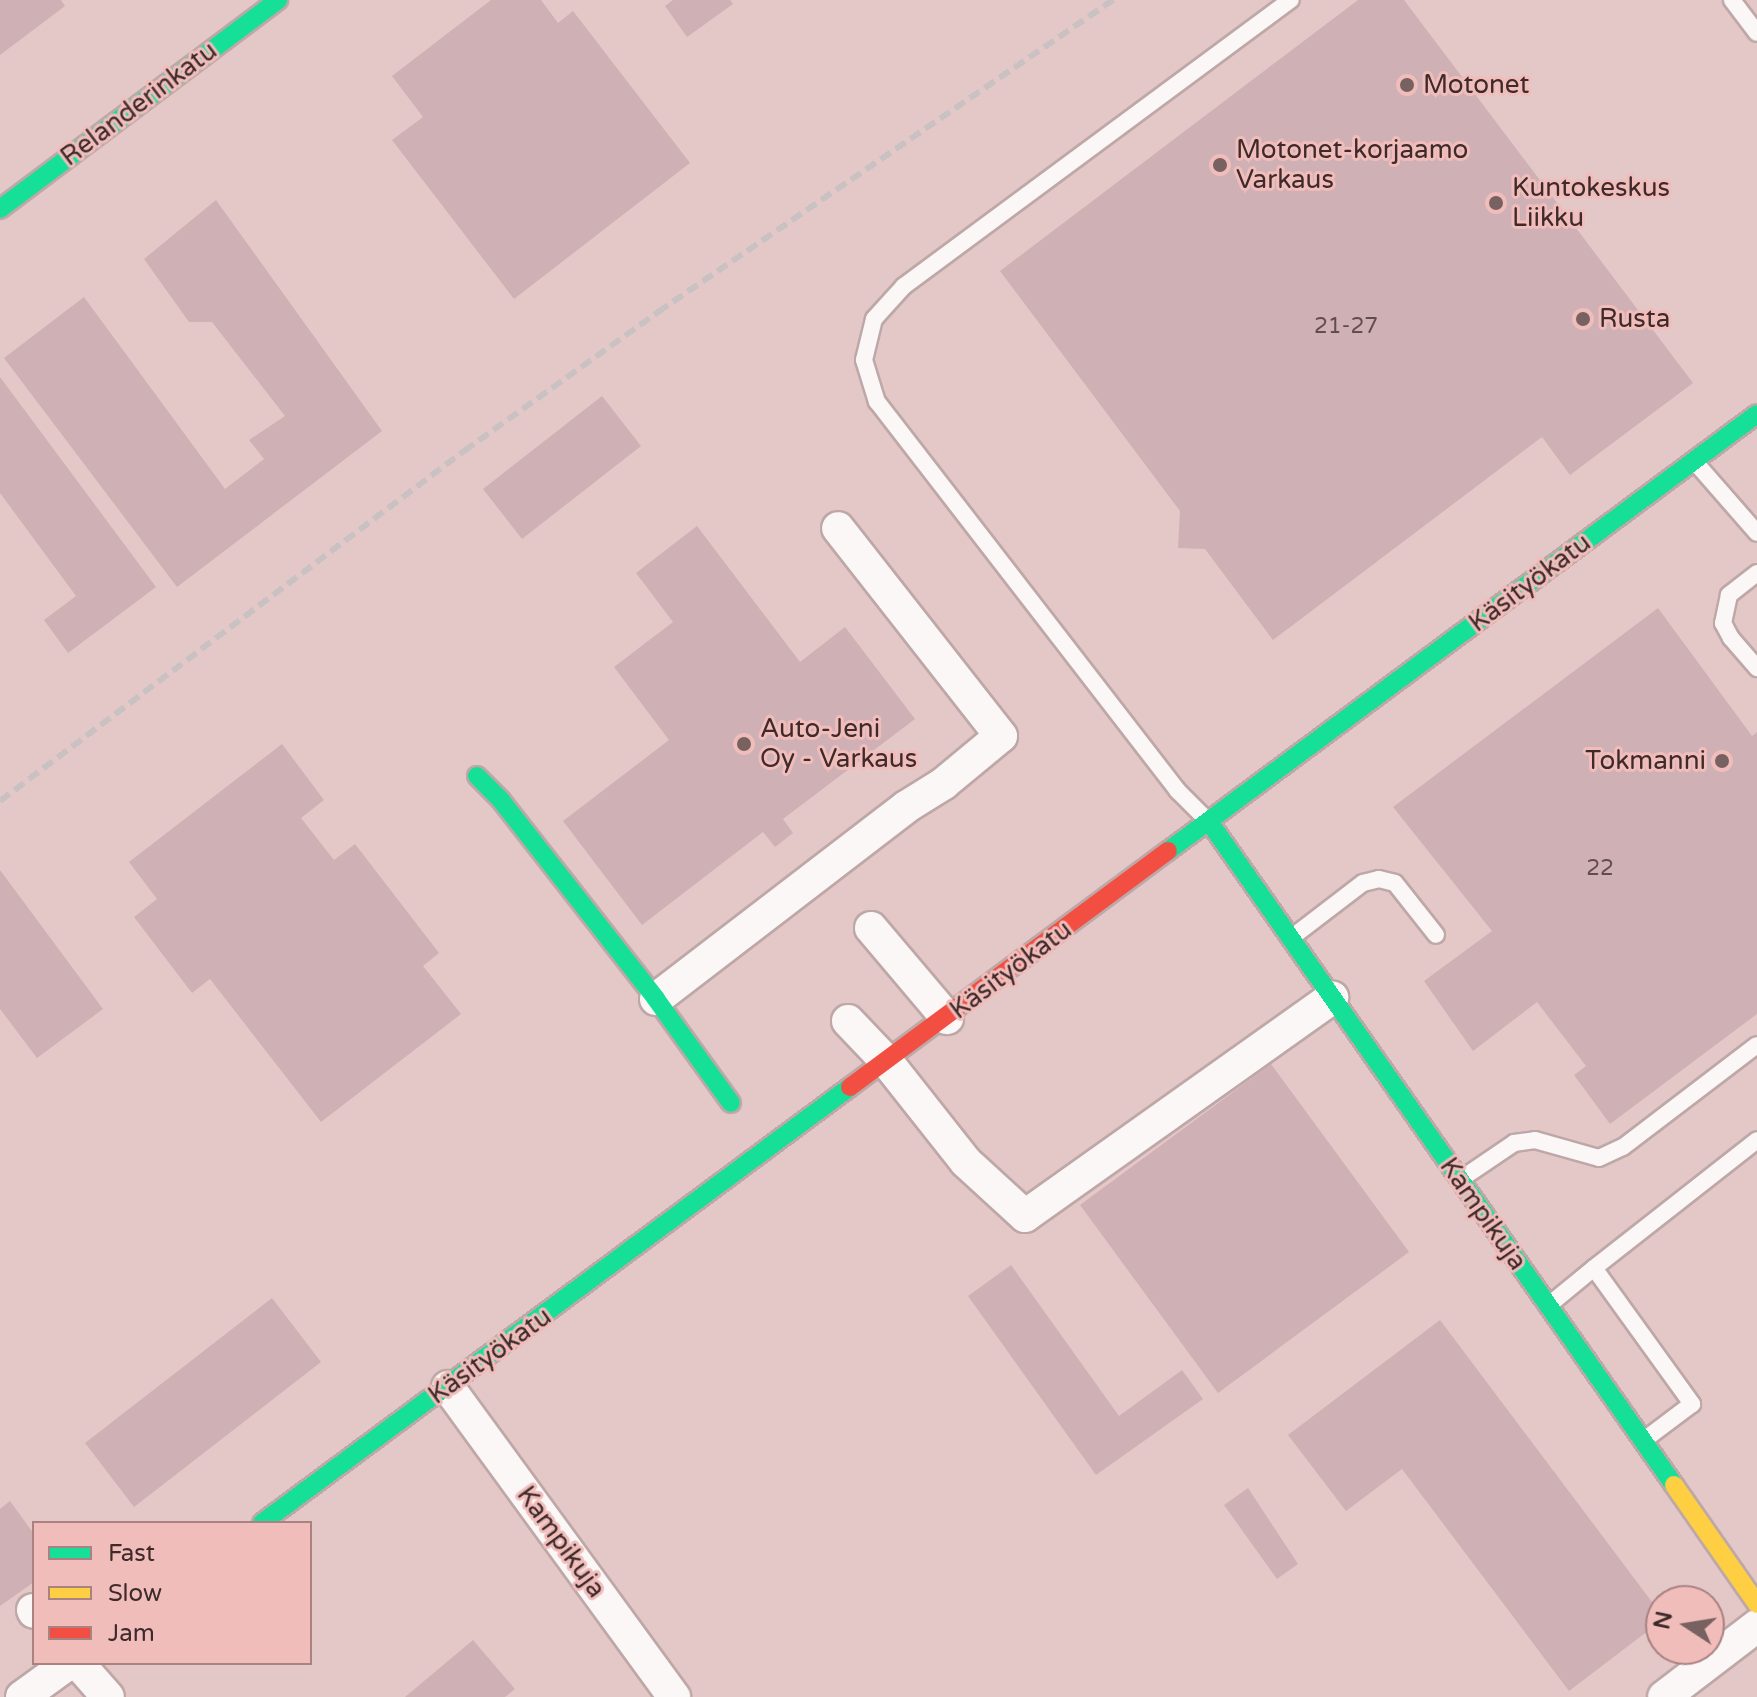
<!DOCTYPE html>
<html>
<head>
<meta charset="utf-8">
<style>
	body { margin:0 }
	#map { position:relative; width:1757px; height:1697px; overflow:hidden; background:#e4c8c7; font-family:"Varela Round",sans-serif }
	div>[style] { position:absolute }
	.building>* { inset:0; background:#cfb0b5 }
	.roads { filter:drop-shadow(2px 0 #bea8a7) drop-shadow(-2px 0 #bea8a7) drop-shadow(0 2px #bea8a7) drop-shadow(0 -2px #bea8a7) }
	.lane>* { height:16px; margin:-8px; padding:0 8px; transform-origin:8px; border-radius:8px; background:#fbf7f7 }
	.street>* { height:32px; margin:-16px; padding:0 16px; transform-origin:16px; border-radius:16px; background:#fbf7f7 }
	.fast>* { height:18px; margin:-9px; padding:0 9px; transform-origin:9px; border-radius:9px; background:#16e098 }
	.slow>* { height:18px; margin:-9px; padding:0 9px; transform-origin:9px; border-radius:9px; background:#ffcf43 }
	.jam>* { height:18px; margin:-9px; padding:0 9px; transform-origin:9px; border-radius:9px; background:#f24e42 }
	.rail>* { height:6px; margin-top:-3px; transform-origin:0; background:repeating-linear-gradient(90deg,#cac2c2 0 12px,transparent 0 18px) }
	.dots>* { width:22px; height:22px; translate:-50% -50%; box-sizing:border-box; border:4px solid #f0bdbb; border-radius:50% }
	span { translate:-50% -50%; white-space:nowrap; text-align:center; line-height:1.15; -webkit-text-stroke:6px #f0bdbb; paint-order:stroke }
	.number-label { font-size:22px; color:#624c4d }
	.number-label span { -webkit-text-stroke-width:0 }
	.poi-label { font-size:26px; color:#3e2a2a }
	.left { translate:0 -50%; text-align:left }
	.right { translate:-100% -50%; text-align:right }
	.street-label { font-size:26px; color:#3e2a2a }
	.legend { position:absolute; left:32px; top:1521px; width:280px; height:144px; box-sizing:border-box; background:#f0bdbb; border:2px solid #a98281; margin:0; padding:10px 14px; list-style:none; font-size:24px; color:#3e2a2a }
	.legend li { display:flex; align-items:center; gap:16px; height:40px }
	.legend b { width:40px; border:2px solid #a98281 }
	.north { position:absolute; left:1645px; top:1585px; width:80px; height:80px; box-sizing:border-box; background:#f0bdbb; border:2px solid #a98281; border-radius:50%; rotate:282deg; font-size:22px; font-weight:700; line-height:32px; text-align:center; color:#3e2a2a }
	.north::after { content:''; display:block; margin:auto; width:28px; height:36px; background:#786161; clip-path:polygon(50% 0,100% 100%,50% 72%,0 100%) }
</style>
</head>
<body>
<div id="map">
	<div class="building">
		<i style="clip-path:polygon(0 0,61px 0,65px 6px,0 55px)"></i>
		<i style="clip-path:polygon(491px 0,541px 0,558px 23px,573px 11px,690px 163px,514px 299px,392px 140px,423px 117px,392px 76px)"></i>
		<i style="clip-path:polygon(673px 0,730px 0,733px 4px,687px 37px,665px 6px)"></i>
		<i style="clip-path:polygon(1358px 0,1404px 0,1693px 383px,1570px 475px,1542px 437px,1273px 640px,1205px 549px,1178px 548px,1180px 511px,1000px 271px)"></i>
		<i style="clip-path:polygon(216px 200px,382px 431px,177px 587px,4px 358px,84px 297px,225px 489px,264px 459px,249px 440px,285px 416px,212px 322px,189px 322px,144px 259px)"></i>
		<i style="clip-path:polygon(0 377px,156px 587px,68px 653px,44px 620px,76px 596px,0 493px)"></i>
		<i style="clip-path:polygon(602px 396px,641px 446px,522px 539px,483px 489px)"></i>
		<i style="clip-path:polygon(697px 526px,800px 662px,845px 627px,915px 719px,783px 819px,793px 833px,775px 847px,763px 832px,642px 925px,563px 821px,669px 740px,614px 667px,673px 622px,636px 573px)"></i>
		<i style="clip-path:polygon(1658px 608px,1752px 736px,1757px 732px,1757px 1014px,1610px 1124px,1574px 1075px,1586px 1066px,1537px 1002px,1473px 1051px,1424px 981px,1492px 931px,1393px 807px)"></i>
		<i style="clip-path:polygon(282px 744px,324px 800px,301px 818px,334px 860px,355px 844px,439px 953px,423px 966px,461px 1014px,321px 1122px,210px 979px,192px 993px,134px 917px,157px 899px,129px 862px)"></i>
		<i style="clip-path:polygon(0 870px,103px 1009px,37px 1058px,0 1009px)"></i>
		<i style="clip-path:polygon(1271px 1064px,1409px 1252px,1218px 1393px,1080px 1205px)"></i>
		<i style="clip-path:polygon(1011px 1265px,1119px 1416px,1182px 1370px,1203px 1399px,1096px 1475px,968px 1296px)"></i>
		<i style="clip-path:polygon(272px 1298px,321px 1362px,134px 1507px,85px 1443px)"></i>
		<i style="clip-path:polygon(1440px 1320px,1661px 1614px,1661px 1621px,1569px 1691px,1402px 1469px,1346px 1511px,1288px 1435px)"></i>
		<i style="clip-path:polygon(1248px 1488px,1298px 1564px,1277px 1579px,1224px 1505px)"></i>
		<i style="clip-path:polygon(10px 1501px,34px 1534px,34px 1582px,0 1606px,0 1509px)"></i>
		<i style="clip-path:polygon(473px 1640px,515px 1689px,505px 1697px,405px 1697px)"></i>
	</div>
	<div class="roads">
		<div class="lane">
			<i style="left:1732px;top:0;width:41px;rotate:52.9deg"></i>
			<i style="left:1695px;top:462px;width:94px;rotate:48.9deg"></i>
			<i style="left:1757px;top:573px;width:36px;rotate:142deg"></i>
			<i style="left:1729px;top:595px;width:29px;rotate:102deg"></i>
			<i style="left:1723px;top:623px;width:17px;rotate:62deg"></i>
			<i style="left:1731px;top:638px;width:40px;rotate:49deg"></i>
			<i style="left:1206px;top:819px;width:40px;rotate:-135deg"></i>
			<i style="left:1178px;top:791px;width:492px;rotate:-127.7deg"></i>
			<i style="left:877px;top:402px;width:44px;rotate:-107.2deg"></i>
			<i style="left:864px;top:360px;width:42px;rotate:-76.3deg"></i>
			<i style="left:874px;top:319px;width:45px;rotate:-47.7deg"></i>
			<i style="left:904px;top:286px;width:481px;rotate:-36.5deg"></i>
			<i style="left:1291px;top:938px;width:91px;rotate:-37.4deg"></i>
			<i style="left:1363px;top:883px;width:16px;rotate:-14deg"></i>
			<i style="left:1379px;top:879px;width:16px;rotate:14deg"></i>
			<i style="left:1395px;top:883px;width:66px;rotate:51.7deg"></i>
			<i style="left:1461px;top:1179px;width:64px;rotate:-34.2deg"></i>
			<i style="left:1514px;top:1143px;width:21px;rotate:-8deg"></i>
			<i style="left:1535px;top:1140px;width:66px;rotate:15.7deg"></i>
			<i style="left:1599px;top:1158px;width:26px;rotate:-25deg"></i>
			<i style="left:1623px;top:1147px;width:168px;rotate:-37.3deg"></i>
			<i style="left:1594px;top:1268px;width:207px;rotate:-38.1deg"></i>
			<i style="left:1549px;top:1305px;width:58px;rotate:-39.4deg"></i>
			<i style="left:1594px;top:1268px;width:168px;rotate:54.2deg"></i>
			<i style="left:1692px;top:1404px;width:60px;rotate:143.1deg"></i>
		</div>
		<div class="street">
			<i style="left:871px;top:928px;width:118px;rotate:49.8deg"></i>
			<i style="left:656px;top:999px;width:315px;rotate:-37.5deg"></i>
			<i style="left:906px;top:807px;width:44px;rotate:-31.9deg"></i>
			<i style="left:943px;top:784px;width:75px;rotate:-39.6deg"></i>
			<i style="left:1001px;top:736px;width:264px;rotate:-128.1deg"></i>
			<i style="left:848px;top:1021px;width:57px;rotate:46.4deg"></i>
			<i style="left:887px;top:1062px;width:127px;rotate:51.7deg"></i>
			<i style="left:966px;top:1162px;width:80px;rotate:42.5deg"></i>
			<i style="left:1025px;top:1216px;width:377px;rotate:-35.4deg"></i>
			<i style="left:448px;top:1387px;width:384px;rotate:53.9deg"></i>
			<i style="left:33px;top:1610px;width:2px;rotate:63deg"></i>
			<i style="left:78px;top:1663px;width:45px;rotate:48.6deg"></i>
			<i style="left:22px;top:1697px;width:58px;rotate:-35.9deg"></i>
			<i style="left:1664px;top:1697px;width:117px;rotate:-37.4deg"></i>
		</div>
		<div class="fast">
			<i style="left:0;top:209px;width:348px;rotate:-36.9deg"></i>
			<i style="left:477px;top:776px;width:33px;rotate:45deg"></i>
			<i style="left:500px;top:799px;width:254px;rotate:52deg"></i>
			<i style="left:656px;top:999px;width:128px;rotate:54.2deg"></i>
			<i style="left:1210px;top:823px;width:808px;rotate:54.97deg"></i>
			<i style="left:1168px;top:851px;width:733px;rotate:-36.57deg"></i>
			<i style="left:262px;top:1523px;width:732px;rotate:-36.56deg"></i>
		</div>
		<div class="slow">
			<i style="left:1674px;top:1485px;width:145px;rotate:55.1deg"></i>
		</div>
		<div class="jam">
			<i style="left:850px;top:1087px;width:396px;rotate:-36.6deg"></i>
		</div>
	</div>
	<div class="rail">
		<i style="left:0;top:801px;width:581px;rotate:-37.03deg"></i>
		<i style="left:464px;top:451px;width:239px;rotate:-35.6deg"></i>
		<i style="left:658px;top:312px;width:552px;rotate:-34.44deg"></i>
	</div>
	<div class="dots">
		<i style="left:1407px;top:85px;background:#786161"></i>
		<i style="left:1220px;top:165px;background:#786161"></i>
		<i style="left:1496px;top:203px;background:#786161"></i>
		<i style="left:1583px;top:319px;background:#786161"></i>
		<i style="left:744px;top:744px;background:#786161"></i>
		<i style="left:1722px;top:761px;background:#786161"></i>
	</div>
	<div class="number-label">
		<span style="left:1346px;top:327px">21-27</span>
		<span style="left:1600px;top:869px">22</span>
	</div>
	<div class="poi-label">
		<span class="left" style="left:1423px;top:85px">Motonet</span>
		<span class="left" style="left:1236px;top:165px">Motonet-korjaamo<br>Varkaus</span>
		<span class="left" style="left:1512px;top:203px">Kuntokeskus<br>Liikku</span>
		<span class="left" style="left:1599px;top:319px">Rusta</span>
		<span class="left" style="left:760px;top:744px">Auto-Jeni<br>Oy - Varkaus</span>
		<span class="right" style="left:1706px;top:761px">Tokmanni</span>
	</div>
	<div class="street-label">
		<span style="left:139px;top:104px;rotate:-37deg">Relanderinkatu</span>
		<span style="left:1530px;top:583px;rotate:-37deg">Käsityökatu</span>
		<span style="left:1011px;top:970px;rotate:-37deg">Käsityökatu</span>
		<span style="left:1483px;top:1214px;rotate:55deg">Kampikuja</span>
		<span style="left:490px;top:1356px;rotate:-36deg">Käsityökatu</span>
		<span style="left:561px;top:1542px;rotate:54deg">Kampikuja</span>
	</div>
	<ul class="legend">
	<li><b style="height:10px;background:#16e098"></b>Fast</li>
	<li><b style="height:10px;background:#ffcf43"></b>Slow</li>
	<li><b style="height:10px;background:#f24e42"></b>Jam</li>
	</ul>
	<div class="north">N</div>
</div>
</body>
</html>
